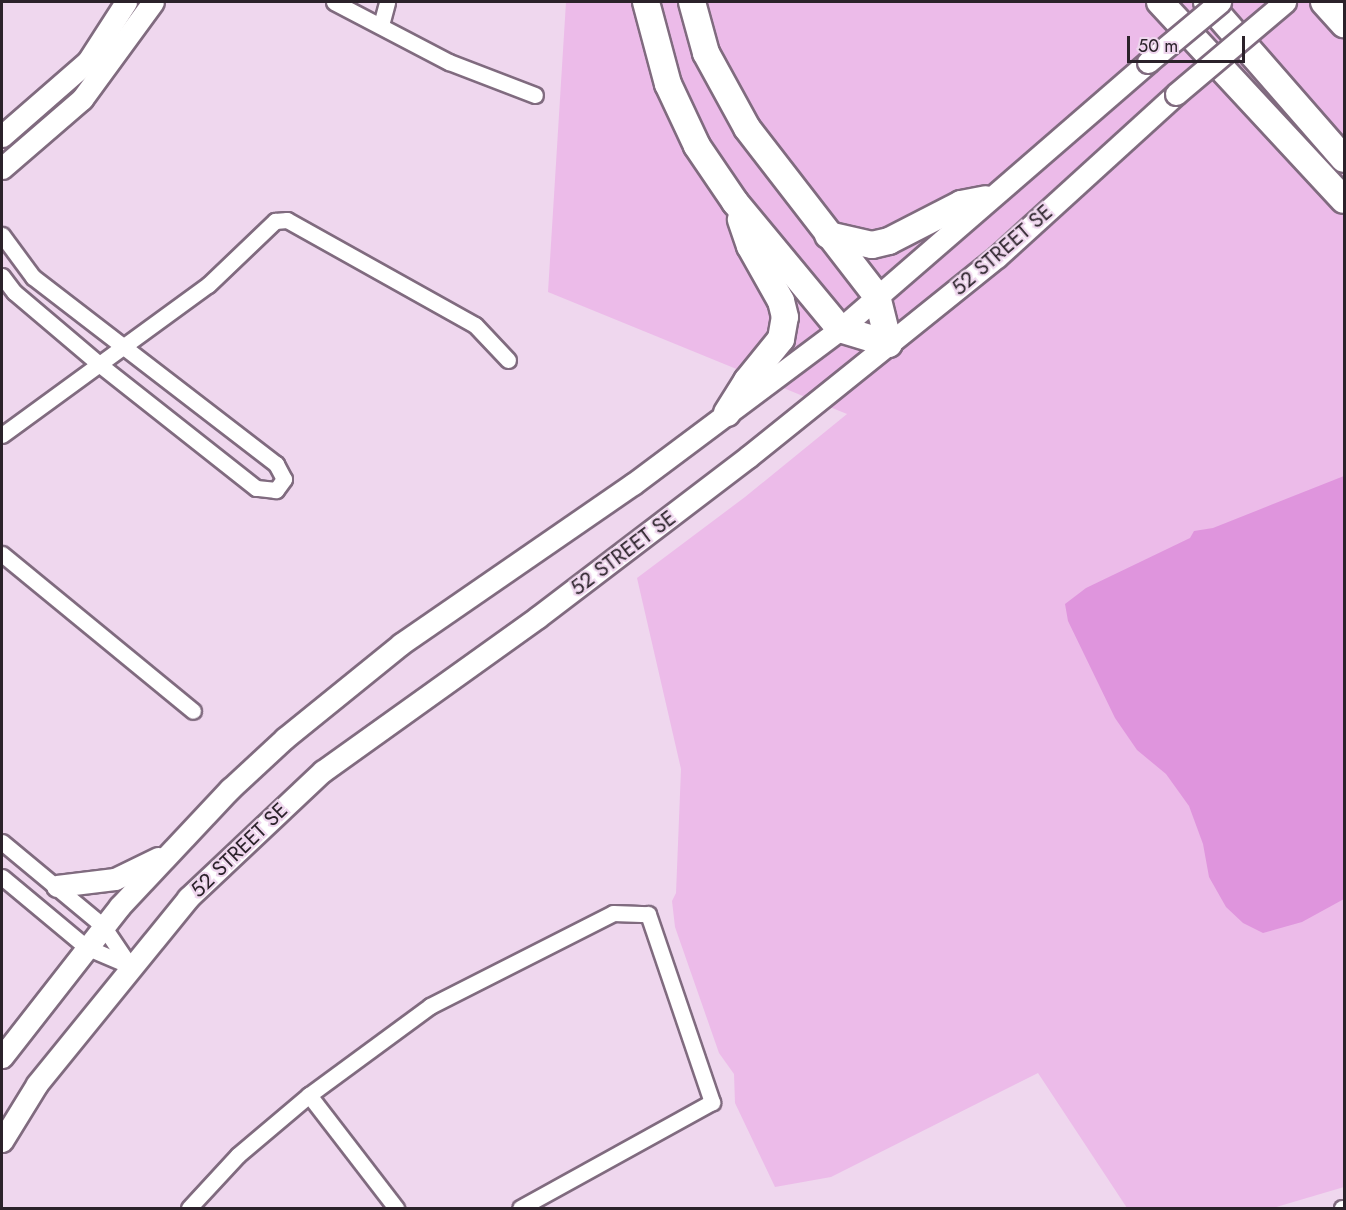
<!DOCTYPE html>
<html>
<head>
<meta charset="utf-8">
<style>
	body { margin:0 }
	#map { position:relative; width:1346px; height:1210px; overflow:hidden; background:#efd7ee; font-family:Jost,sans-serif }
	div>[style] { position:absolute }
	.green>* { inset:0; background:#ecbbe9 }
	.water>* { inset:0; background:#df95dd }
	.roads { filter:drop-shadow(2px 0 #806b7f) drop-shadow(-2px 0 #806b7f) drop-shadow(0 2px #806b7f) drop-shadow(0 -2px #806b7f) }
	.street>* { height:15px; margin:-7.5px; padding:0 7.5px; transform-origin:7.5px; border-radius:7.5px; background:#fff }
	.secondary>* { height:21px; margin:-10.5px; padding:0 10.5px; transform-origin:10.5px; border-radius:10.5px; background:#fff }
	.highway>* { height:26px; margin:-13px; padding:0 13px; transform-origin:13px; border-radius:13px; background:#fff }
	.bridges { filter:drop-shadow(2px 0 #806b7f) drop-shadow(-2px 0 #806b7f) drop-shadow(0 2px #806b7f) drop-shadow(0 -2px #806b7f) }
	.secondary-bridge>* { height:21px; margin:-10.5px; padding:0 10.5px; transform-origin:10.5px; border-radius:10.5px; background:#fff }
	span { translate:-50% -50%; white-space:nowrap; text-align:center; line-height:1.15; -webkit-text-stroke:4.5px #efd7ee; paint-order:stroke }
	.street-label { font-size:21px; color:#2b222a }
	.frame { position:absolute; inset:0; border:3px solid #2b222a; pointer-events:none }
	.scale { position:absolute; left:1127px; top:36px; width:118px; height:27px; box-sizing:border-box; border:3px solid #2b222a; border-top:0; padding-left:8px; font-size:18px; line-height:21px; white-space:nowrap; color:#2b222a; -webkit-text-stroke:4px #efd7ee; paint-order:stroke }
</style>
</head>
<body>
<div id="map">
	<div class="green">
		<i style="clip-path:polygon(566px 2px,1344px 2px,1344px 1187px,1273px 1208px,1127px 1208px,1038px 1073px,831px 1177px,775px 1187px,735px 1103px,734px 1074px,719px 1053px,675px 927px,672px 901px,676px 893px,681px 769px,637px 578px,745px 497px,847px 414px,548px 292px)"></i>
	</div>
	<div class="water">
		<i style="clip-path:polygon(1344px 476px,1344px 899px,1302px 922px,1263px 933px,1243px 923px,1226px 907px,1209px 877px,1203px 844px,1189px 806px,1166px 774px,1137px 750px,1115px 718px,1068px 621px,1065px 604px,1086px 588px,1190px 538px,1194px 531px,1213px 528px)"></i>
	</div>
	<div class="roads">
		<div class="street">
			<i style="left:334px;top:2px;width:130px;rotate:27.6deg"></i>
			<i style="left:449px;top:62px;width:92px;rotate:21deg"></i>
			<i style="left:381px;top:25px;width:24px;rotate:-75deg"></i>
			<i style="left:2px;top:235px;width:52px;rotate:53.6deg"></i>
			<i style="left:33px;top:277px;width:307px;rotate:37.6deg"></i>
			<i style="left:276px;top:464px;width:17px;rotate:62deg"></i>
			<i style="left:284px;top:479px;width:14px;rotate:126deg"></i>
			<i style="left:276px;top:490px;width:20px;rotate:-174deg"></i>
			<i style="left:256px;top:488px;width:200px;rotate:-141.7deg"></i>
			<i style="left:99px;top:364px;width:111px;rotate:-139.7deg"></i>
			<i style="left:14px;top:292px;width:20px;rotate:-127deg"></i>
			<i style="left:2px;top:435px;width:255px;rotate:-36.1deg"></i>
			<i style="left:208px;top:285px;width:93px;rotate:-43.7deg"></i>
			<i style="left:275px;top:221px;width:12px;rotate:-5deg"></i>
			<i style="left:287px;top:220px;width:215px;rotate:29.2deg"></i>
			<i style="left:475px;top:325px;width:48px;rotate:46.7deg"></i>
			<i style="left:2px;top:554px;width:247px;rotate:39.4deg"></i>
			<i style="left:2px;top:842px;width:131px;rotate:39.7deg"></i>
			<i style="left:103px;top:926px;width:48px;rotate:56deg"></i>
			<i style="left:2px;top:877px;width:109px;rotate:39.8deg"></i>
			<i style="left:86px;top:947px;width:46px;rotate:23.2deg"></i>
			<i style="left:309px;top:1095px;width:143px;rotate:52.4deg"></i>
			<i style="left:189px;top:1208px;width:72px;rotate:-47.2deg"></i>
			<i style="left:238px;top:1155px;width:93px;rotate:-40.2deg"></i>
			<i style="left:309px;top:1095px;width:150px;rotate:-36.3deg"></i>
			<i style="left:430px;top:1006px;width:205px;rotate:-26.9deg"></i>
			<i style="left:613px;top:913px;width:35px;rotate:2deg"></i>
			<i style="left:648px;top:914px;width:199px;rotate:71.2deg"></i>
			<i style="left:712px;top:1102px;width:219px;rotate:151.1deg"></i>
			<i style="left:1342px;top:1208px;width:2px"></i>
		</div>
		<div class="secondary">
			<i style="left:2px;top:136px;width:114px;rotate:-41.1deg"></i>
			<i style="left:88px;top:61px;width:70px;rotate:-57.2deg"></i>
			<i style="left:2px;top:168px;width:106px;rotate:-40.8deg"></i>
			<i style="left:82px;top:99px;width:120px;rotate:-53.8deg"></i>
			<i style="left:57px;top:886px;width:58px;rotate:-6.9deg"></i>
			<i style="left:115px;top:879px;width:48px;rotate:-26deg"></i>
			<i style="left:2px;top:1057px;width:192px;rotate:-52deg"></i>
			<i style="left:120px;top:906px;width:161px;rotate:-46.8deg"></i>
			<i style="left:230px;top:789px;width:75px;rotate:-42.8deg"></i>
			<i style="left:285px;top:738px;width:149px;rotate:-39deg"></i>
			<i style="left:401px;top:644px;width:282px;rotate:-34.6deg"></i>
			<i style="left:633px;top:484px;width:259px;rotate:-36.8deg"></i>
			<i style="left:840px;top:329px;width:408px;rotate:-40.9deg"></i>
			<i style="left:2px;top:1141px;width:67px;rotate:-58.4deg"></i>
			<i style="left:37px;top:1084px;width:240px;rotate:-50.9deg"></i>
			<i style="left:188px;top:898px;width:185px;rotate:-43.3deg"></i>
			<i style="left:323px;top:771px;width:264px;rotate:-35.6deg"></i>
			<i style="left:538px;top:617px;width:264px;rotate:-37.3deg"></i>
			<i style="left:748px;top:457px;width:319px;rotate:-38.8deg"></i>
			<i style="left:997px;top:257px;width:242px;rotate:-42.3deg"></i>
		</div>
		<div class="highway">
			<i style="left:646px;top:2px;width:85px;rotate:75deg"></i>
			<i style="left:668px;top:84px;width:68px;rotate:64.9deg"></i>
			<i style="left:697px;top:146px;width:68px;rotate:55.8deg"></i>
			<i style="left:735px;top:202px;width:165px;rotate:50.4deg"></i>
			<i style="left:840px;top:329px;width:51px;rotate:17deg"></i>
			<i style="left:692px;top:2px;width:53px;rotate:74.6deg"></i>
			<i style="left:706px;top:53px;width:85px;rotate:61.3deg"></i>
			<i style="left:747px;top:128px;width:212px;rotate:52.3deg"></i>
			<i style="left:877px;top:296px;width:49px;rotate:76deg"></i>
			<i style="left:1160px;top:2px;width:270px;rotate:47.1deg"></i>
			<i style="left:1207px;top:2px;width:208px;rotate:48.9deg"></i>
			<i style="left:1324px;top:2px;width:30px;rotate:48deg"></i>
			<i style="left:828px;top:235px;width:45px;rotate:12.8deg"></i>
			<i style="left:872px;top:245px;width:17px;rotate:-13deg"></i>
			<i style="left:889px;top:241px;width:81px;rotate:-27.2deg"></i>
			<i style="left:961px;top:204px;width:25px;rotate:-11deg"></i>
			<i style="left:727px;top:413px;width:38px;rotate:-58deg"></i>
			<i style="left:747px;top:381px;width:54px;rotate:-51deg"></i>
			<i style="left:781px;top:339px;width:22px;rotate:-80deg"></i>
			<i style="left:785px;top:317px;width:16px;rotate:-104deg"></i>
			<i style="left:781px;top:301px;width:63px;rotate:-119.4deg"></i>
			<i style="left:750px;top:246px;width:28px;rotate:-109deg"></i>
		</div>
	</div>
	<div class="bridges">
		<div class="secondary-bridge">
			<i style="left:1148px;top:62px;width:94px;rotate:-39.8deg"></i>
			<i style="left:1176px;top:94px;width:143px;rotate:-40.2deg"></i>
		</div>
	</div>
	<div class="street-label">
		<span style="left:1002px;top:250px;rotate:-41deg">52 STREET SE</span>
		<span style="left:623px;top:553px;rotate:-37deg">52 STREET SE</span>
		<span style="left:239px;top:850px;rotate:-44deg">52 STREET SE</span>
	</div>
	<div class="frame"></div>
	<div class="scale">50 m</div>
</div>
</body>
</html>
